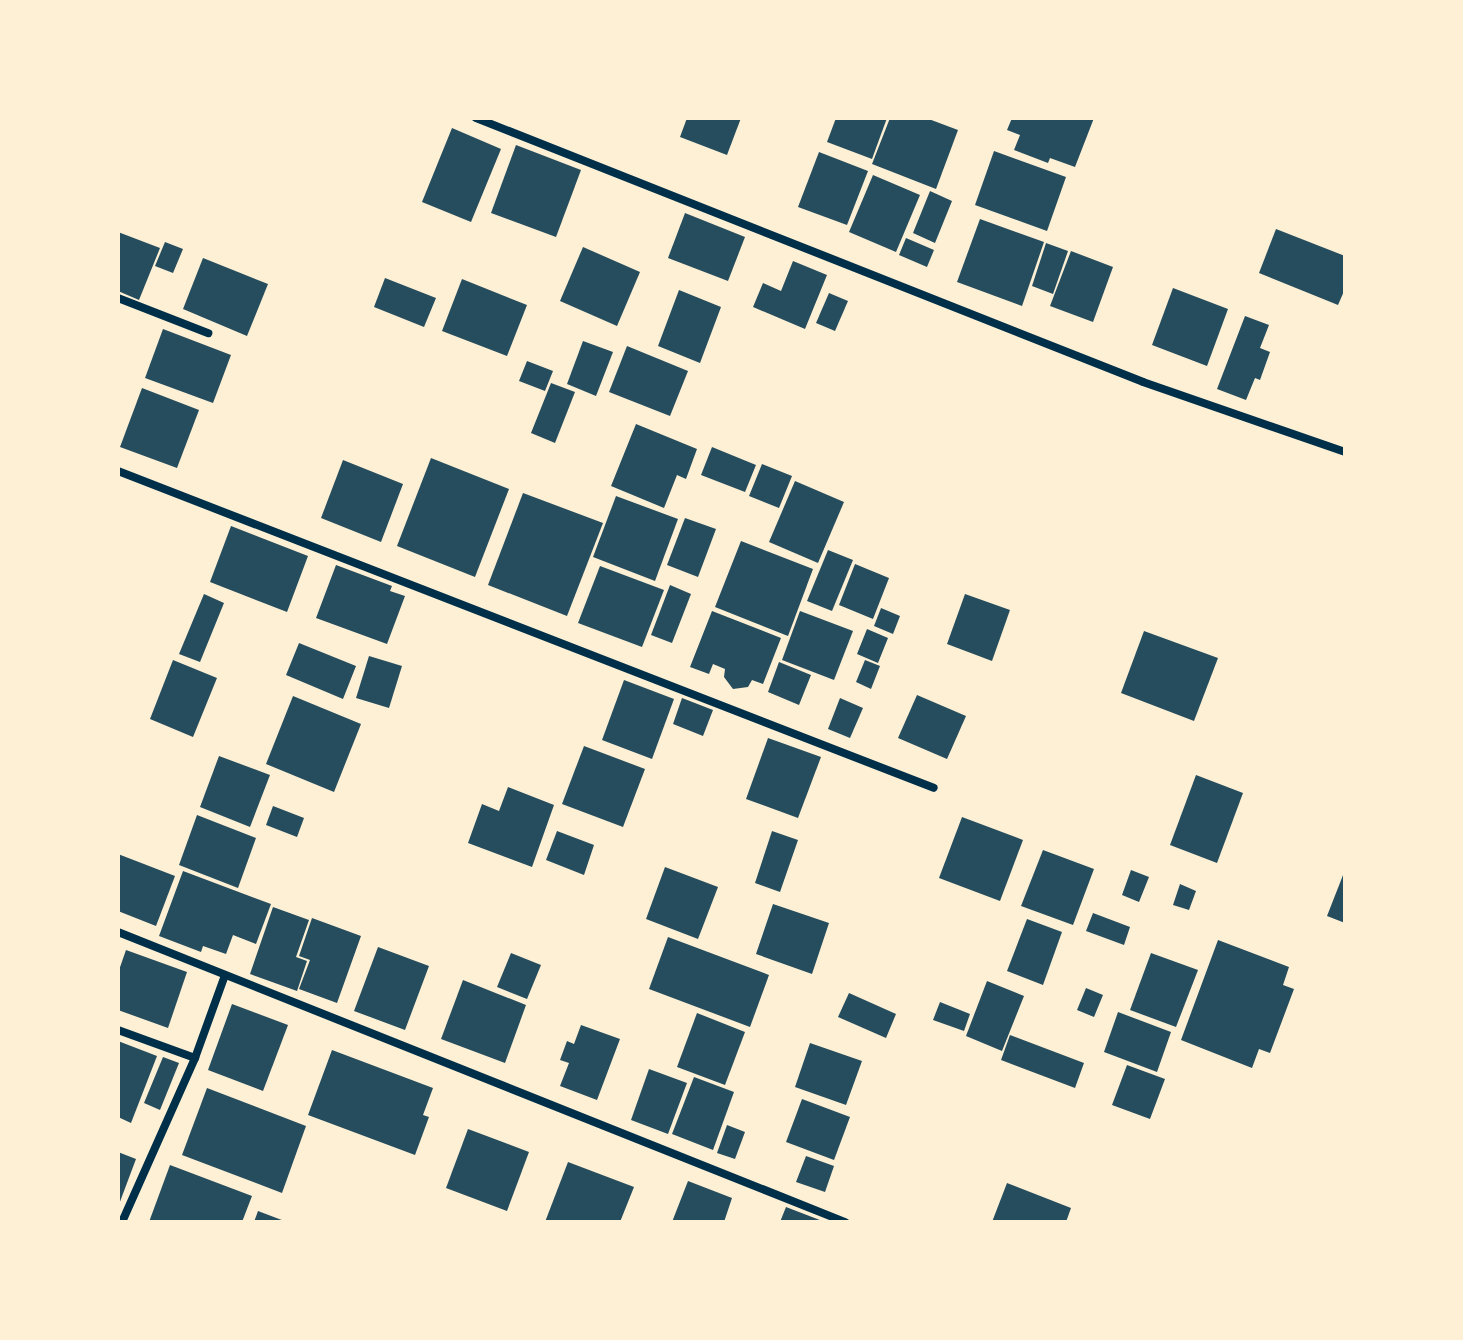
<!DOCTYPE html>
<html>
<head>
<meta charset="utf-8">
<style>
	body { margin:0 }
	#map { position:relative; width:1463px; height:1340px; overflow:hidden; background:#fdf0d5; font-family:Signika,sans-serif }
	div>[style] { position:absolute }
	.building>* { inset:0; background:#264d5e }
	.minor>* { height:8px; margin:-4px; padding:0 4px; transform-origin:4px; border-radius:4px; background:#003049 }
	span { translate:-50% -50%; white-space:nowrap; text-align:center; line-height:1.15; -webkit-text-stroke:8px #fdf0d5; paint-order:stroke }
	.frame { position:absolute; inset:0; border:120px solid #fdf0d5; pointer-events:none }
</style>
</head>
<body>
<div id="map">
	<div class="building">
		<i style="clip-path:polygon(687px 118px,741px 118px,727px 155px,680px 137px)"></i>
		<i style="clip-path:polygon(836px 118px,887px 118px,872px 159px,827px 142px)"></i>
		<i style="clip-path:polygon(890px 118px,926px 118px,958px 130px,936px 189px,872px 164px)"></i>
		<i style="clip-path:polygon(1012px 118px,1094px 118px,1075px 167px,1050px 158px,1048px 163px,1014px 150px,1020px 135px,1007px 130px)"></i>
		<i style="clip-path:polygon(452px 128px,501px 149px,471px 222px,422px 202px)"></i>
		<i style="clip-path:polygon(516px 145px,581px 170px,556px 237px,491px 213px)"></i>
		<i style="clip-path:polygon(994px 151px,1066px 177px,1047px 231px,975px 205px)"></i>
		<i style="clip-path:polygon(819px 152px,868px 171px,847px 225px,798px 207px)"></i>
		<i style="clip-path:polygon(873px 175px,920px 195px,896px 252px,849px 232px)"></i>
		<i style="clip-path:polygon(930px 191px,952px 201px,935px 243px,913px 233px)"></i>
		<i style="clip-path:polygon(685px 213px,745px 237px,728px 281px,668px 258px)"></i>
		<i style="clip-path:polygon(980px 219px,1044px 242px,1022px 306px,957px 282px)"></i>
		<i style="clip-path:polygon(1276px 229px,1345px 256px,1345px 289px,1338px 305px,1259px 273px)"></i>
		<i style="clip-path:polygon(118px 232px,160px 248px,139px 300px,118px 291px)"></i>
		<i style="clip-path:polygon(906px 238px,934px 250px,927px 267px,899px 255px)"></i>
		<i style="clip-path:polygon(165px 242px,183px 249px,173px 273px,155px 266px)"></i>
		<i style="clip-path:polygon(1046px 243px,1068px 251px,1053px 294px,1032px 286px)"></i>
		<i style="clip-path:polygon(583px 247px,640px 272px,617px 326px,560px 301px)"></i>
		<i style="clip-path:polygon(1071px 251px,1113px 267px,1093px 322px,1050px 306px)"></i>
		<i style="clip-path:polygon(203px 258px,268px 284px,247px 336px,183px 309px)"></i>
		<i style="clip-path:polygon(793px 261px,827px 275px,805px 329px,753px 307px,763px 283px,781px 291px)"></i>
		<i style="clip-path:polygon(385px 278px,436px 298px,424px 327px,374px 307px)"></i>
		<i style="clip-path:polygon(462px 279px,527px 305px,507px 356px,442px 331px)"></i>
		<i style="clip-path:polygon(1173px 288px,1228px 309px,1207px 366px,1152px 345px)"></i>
		<i style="clip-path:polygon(679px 290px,721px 307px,700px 363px,658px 346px)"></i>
		<i style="clip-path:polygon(829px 293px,848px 301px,835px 331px,816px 323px)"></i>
		<i style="clip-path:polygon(1245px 316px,1269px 325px,1260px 348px,1270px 352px,1260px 380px,1255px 378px,1246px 400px,1217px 389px)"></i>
		<i style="clip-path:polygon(163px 329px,231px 355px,213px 403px,145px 378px)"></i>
		<i style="clip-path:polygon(583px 341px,613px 352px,596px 396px,567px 384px)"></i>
		<i style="clip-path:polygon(627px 346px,688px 371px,670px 416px,609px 392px)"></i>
		<i style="clip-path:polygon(527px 361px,553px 371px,545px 391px,519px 381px)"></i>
		<i style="clip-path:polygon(551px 383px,575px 392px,555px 443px,531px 433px)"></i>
		<i style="clip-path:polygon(142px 388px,199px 410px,177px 468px,120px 447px)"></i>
		<i style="clip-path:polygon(636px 424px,697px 449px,686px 479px,677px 475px,664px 508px,611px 486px)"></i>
		<i style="clip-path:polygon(712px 447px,756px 465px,745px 492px,701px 475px)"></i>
		<i style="clip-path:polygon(431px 458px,509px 489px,475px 577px,397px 546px)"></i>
		<i style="clip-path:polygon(343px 460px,403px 484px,381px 542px,321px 518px)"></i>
		<i style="clip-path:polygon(762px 464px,792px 476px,779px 508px,749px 496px)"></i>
		<i style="clip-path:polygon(795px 481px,844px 502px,818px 563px,769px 542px)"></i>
		<i style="clip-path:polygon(523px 493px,603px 523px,567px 616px,488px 585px)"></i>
		<i style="clip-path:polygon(616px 496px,678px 519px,655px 581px,593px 557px)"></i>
		<i style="clip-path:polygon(685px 518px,716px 529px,698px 577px,667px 565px)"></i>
		<i style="clip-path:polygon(231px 526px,308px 556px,287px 612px,210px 582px)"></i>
		<i style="clip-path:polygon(741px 541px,813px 569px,788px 636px,715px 607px)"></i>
		<i style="clip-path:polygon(828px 550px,853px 560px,832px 611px,807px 601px)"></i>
		<i style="clip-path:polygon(855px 564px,889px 578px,873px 619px,839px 605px)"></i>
		<i style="clip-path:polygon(336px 565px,392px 586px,390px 591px,405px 596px,387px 644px,316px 618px)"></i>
		<i style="clip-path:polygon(600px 566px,664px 590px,642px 647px,578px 623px)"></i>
		<i style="clip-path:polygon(670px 585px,691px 594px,672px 643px,651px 635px)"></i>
		<i style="clip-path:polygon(204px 594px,224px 603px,200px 662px,179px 654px)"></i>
		<i style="clip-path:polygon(965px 594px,1010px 610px,992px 661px,947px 644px)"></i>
		<i style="clip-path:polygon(881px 608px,900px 616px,893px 634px,874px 626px)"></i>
		<i style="clip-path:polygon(712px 611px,781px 638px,763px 684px,752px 680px,748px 687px,733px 689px,724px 677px,725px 669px,713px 664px,709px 674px,690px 667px)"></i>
		<i style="clip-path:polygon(800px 611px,853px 631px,834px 680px,782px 660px)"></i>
		<i style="clip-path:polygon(867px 629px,888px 638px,878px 663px,857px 654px)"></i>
		<i style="clip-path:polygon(1144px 631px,1218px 658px,1194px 721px,1121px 693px)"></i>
		<i style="clip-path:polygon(299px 643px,356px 666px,343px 699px,286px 675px)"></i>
		<i style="clip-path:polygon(369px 656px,402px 666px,389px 708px,356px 698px)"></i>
		<i style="clip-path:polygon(173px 660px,217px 678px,193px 737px,150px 719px)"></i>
		<i style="clip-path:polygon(865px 660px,880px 666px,871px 689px,856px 682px)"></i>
		<i style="clip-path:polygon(779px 662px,811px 675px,799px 705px,768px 692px)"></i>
		<i style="clip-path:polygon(624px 680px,674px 699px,652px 759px,602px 740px)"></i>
		<i style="clip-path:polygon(917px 695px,966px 716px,947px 759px,898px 738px)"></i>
		<i style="clip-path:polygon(293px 696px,361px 724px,334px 792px,266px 764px)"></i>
		<i style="clip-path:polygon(682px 698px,713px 710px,703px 736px,673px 724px)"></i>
		<i style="clip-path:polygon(840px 698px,863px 708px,850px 738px,828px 729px)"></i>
		<i style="clip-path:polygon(768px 738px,821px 757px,798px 818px,746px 799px)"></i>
		<i style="clip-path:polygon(584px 746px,645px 769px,623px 827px,562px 804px)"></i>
		<i style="clip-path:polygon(219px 756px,270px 775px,250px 827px,200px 807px)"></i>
		<i style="clip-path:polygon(1196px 775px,1243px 793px,1217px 863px,1170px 845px)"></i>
		<i style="clip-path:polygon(508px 787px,554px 805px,532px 867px,468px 843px,482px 804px,499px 811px)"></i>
		<i style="clip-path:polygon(273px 806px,304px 818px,297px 837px,266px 825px)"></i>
		<i style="clip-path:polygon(197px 815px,256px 838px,238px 888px,179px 865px)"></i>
		<i style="clip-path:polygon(962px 817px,1023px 840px,1000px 901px,939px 878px)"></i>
		<i style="clip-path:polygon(557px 831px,594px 845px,584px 875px,546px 860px)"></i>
		<i style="clip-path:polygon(772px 831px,798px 840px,780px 892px,755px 883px)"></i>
		<i style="clip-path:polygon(1043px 850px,1094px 869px,1073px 925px,1021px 906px)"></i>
		<i style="clip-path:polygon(118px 854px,175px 876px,156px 926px,118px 911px)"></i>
		<i style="clip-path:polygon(665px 867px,718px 887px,698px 939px,646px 919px)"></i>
		<i style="clip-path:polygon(1131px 870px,1149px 877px,1139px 902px,1122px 895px)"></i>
		<i style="clip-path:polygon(1345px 870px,1345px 923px,1327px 916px)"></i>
		<i style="clip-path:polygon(183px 871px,271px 904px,256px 944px,233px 935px,226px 954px,203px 946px,201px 952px,159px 936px)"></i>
		<i style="clip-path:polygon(1180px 884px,1196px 891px,1189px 910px,1173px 905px)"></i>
		<i style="clip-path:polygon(773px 904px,829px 923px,812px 974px,756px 954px)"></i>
		<i style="clip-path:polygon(273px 907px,309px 920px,296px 957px,307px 961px,297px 991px,250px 974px)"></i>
		<i style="clip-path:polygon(1093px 913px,1130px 927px,1124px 945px,1086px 931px)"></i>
		<i style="clip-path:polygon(312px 918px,361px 936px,337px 1003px,299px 989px,310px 960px,299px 956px)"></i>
		<i style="clip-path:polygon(1027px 919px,1062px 932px,1043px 985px,1007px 971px)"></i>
		<i style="clip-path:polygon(668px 937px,769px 975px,750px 1027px,649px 989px)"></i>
		<i style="clip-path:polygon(1218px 940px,1289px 967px,1283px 985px,1294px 989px,1270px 1053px,1259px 1049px,1252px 1068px,1181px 1040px)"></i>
		<i style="clip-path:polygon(378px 947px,429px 966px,405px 1030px,354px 1011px)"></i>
		<i style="clip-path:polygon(126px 950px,187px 972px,168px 1028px,118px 1010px,118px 973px)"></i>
		<i style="clip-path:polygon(511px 953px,541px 965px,527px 999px,497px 987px)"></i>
		<i style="clip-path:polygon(1151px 953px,1198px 970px,1176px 1027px,1130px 1010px)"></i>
		<i style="clip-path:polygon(463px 980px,526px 1005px,505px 1063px,441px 1039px)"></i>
		<i style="clip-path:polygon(987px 981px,1024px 996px,1002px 1051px,966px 1036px)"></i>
		<i style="clip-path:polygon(1086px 988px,1103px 995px,1094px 1017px,1077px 1010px)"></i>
		<i style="clip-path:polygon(849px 993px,896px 1014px,886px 1038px,838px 1017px)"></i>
		<i style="clip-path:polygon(940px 1002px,970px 1014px,964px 1031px,933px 1020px)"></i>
		<i style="clip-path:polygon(232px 1004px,288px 1025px,263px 1091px,208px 1070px)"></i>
		<i style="clip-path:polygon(1118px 1012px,1171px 1032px,1157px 1072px,1104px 1052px)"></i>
		<i style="clip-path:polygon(697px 1013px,745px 1032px,725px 1085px,677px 1067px)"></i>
		<i style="clip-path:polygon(581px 1025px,620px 1039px,597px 1100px,560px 1086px,569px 1063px,560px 1060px,567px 1041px,574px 1044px)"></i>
		<i style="clip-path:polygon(1010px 1035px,1084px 1063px,1075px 1088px,1001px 1060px)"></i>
		<i style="clip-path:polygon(118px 1041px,157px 1056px,131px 1123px,118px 1117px)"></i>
		<i style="clip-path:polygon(810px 1043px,862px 1061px,846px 1105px,795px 1087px)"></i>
		<i style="clip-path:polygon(332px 1050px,433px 1088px,423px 1115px,429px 1117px,415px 1155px,308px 1115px)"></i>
		<i style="clip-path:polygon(163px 1057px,179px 1063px,160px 1110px,144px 1103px)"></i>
		<i style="clip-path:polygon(1127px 1065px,1165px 1079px,1150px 1119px,1112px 1105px)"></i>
		<i style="clip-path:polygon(649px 1069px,687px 1083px,668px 1134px,631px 1120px)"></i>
		<i style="clip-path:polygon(694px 1077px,734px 1092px,713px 1150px,672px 1134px)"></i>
		<i style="clip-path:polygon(207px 1088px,306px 1126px,282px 1193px,182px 1155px)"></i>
		<i style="clip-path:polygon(802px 1099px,850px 1117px,834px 1160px,786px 1142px)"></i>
		<i style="clip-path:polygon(727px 1125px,745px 1132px,735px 1159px,717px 1153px)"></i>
		<i style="clip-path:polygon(468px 1129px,529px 1152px,507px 1211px,446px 1188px)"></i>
		<i style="clip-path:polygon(118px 1152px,136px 1159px,118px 1207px)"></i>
		<i style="clip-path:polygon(806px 1156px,834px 1166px,825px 1192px,796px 1182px)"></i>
		<i style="clip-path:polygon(568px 1162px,634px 1187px,620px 1222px,545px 1222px)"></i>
		<i style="clip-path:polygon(170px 1165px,252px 1196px,242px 1222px,149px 1222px)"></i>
		<i style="clip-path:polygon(688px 1181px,732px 1198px,724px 1222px,672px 1222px)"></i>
		<i style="clip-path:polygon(1007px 1183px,1071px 1208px,1066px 1222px,992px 1222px)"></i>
		<i style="clip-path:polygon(786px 1207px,825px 1222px,780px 1222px)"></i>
		<i style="clip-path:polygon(258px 1211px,287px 1222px,254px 1222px)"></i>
	</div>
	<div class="minor">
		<i style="left:476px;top:118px;width:717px;rotate:21.59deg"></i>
		<i style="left:1143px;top:382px;width:214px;rotate:19.1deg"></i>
		<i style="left:118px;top:298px;width:97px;rotate:21.3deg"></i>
		<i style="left:118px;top:471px;width:875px;rotate:21.23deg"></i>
		<i style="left:118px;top:932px;width:783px;rotate:21.75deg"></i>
		<i style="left:118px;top:1030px;width:82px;rotate:20deg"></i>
		<i style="left:122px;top:1222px;width:180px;rotate:-66deg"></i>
		<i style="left:195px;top:1058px;width:88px;rotate:-70.1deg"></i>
	</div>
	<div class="frame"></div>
</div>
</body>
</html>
